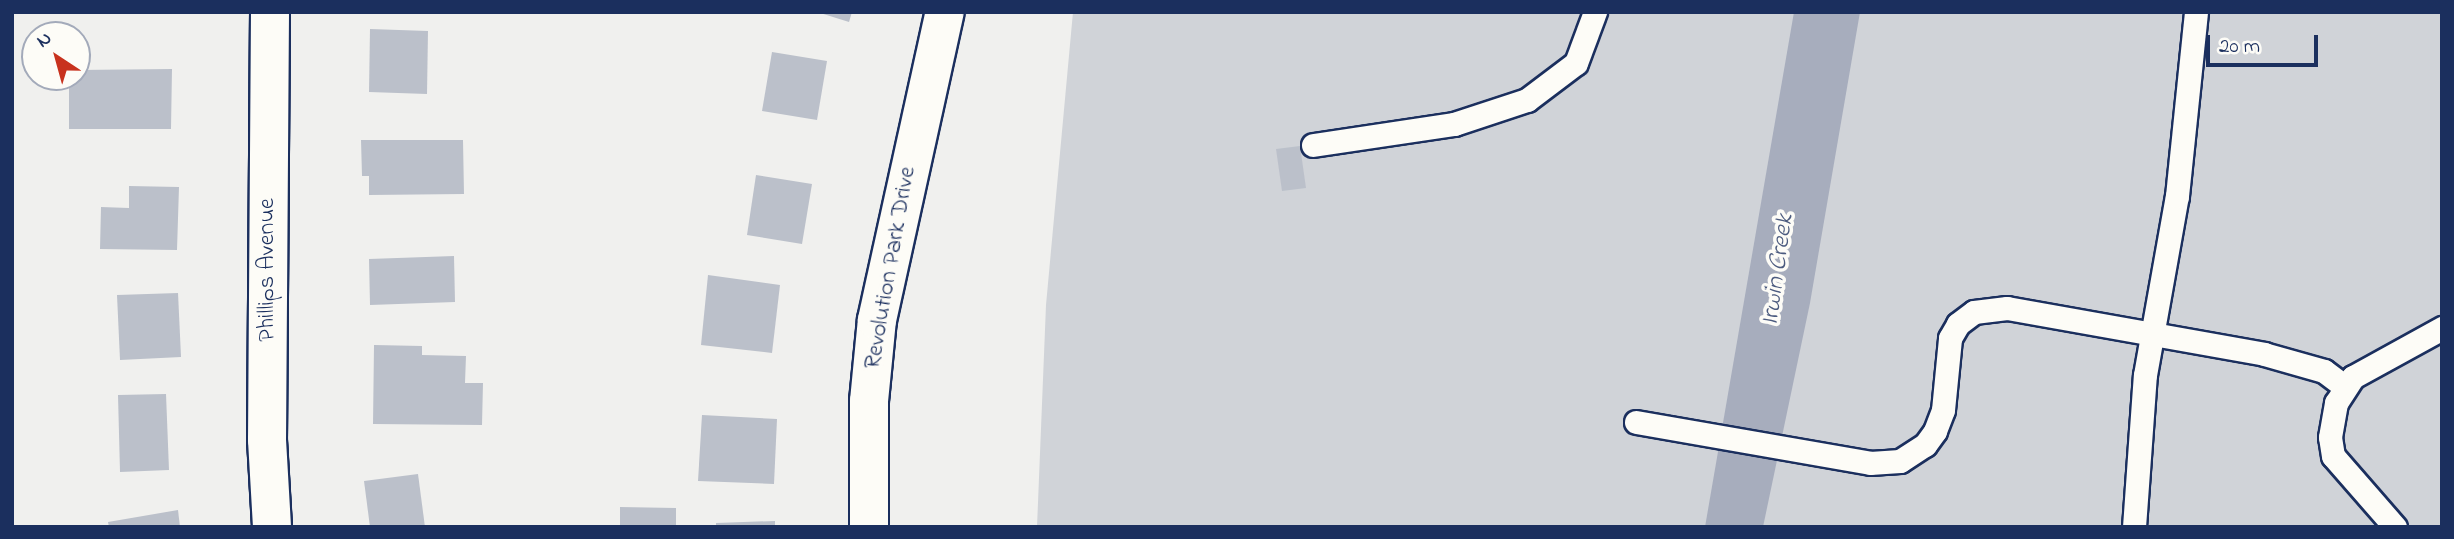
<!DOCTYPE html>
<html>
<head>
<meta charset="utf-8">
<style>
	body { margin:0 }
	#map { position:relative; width:2454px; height:539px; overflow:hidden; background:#f0f0ee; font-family:"Indie Flower",sans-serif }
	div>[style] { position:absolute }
	.green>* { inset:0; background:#d0d3d8 }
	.water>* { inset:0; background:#a7adbd }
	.building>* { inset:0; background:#bbc0ca }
	.roads { filter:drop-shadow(2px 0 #1b2f5e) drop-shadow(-2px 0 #1b2f5e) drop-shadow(0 2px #1b2f5e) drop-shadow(0 -2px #1b2f5e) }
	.service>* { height:23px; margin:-11.5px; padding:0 11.5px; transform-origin:11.5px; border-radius:11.5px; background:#fdfcf7 }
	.minor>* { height:38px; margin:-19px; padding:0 19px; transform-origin:19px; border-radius:19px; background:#fdfcf7 }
	.tertiary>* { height:38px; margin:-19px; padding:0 19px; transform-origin:19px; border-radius:19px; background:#fdfcf7 }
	span { translate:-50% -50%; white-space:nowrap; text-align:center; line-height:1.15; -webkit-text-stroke:7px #fdfcf7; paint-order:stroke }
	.street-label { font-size:24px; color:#1b2f5e }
	.water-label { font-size:26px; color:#4c5b7f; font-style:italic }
	.frame { position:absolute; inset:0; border:14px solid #1b2f5e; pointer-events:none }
	.north { position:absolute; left:21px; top:21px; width:70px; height:70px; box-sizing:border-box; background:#fdfcf7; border:2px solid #a3aaba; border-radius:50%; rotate:324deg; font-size:19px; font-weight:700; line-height:28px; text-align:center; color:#1b2f5e }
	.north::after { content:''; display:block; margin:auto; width:24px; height:32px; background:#c8321e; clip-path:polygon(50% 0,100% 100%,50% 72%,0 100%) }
	.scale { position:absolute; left:2206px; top:35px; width:112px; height:32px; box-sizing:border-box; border:4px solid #1b2f5e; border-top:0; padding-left:9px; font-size:21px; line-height:24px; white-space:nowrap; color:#1b2f5e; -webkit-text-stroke:5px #fdfcf7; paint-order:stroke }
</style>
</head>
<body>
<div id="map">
	<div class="green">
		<i style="clip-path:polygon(1073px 12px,2442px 12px,2442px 527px,1037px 527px,1046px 305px)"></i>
	</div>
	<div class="water">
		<i style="clip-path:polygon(1794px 12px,1860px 12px,1810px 303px,1763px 527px,1705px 527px)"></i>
	</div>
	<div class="building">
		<i style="clip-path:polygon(817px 12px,852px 12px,849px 22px)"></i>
		<i style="clip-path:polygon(370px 29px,428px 31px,427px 94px,369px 92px)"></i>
		<i style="clip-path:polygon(772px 52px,827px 61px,817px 120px,762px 111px)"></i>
		<i style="clip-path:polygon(172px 69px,171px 129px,69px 129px,69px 77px,77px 77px,77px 70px)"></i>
		<i style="clip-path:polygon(361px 140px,463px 140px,464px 194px,369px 195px,369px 176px,362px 176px)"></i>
		<i style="clip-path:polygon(1300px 146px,1306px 188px,1282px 191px,1276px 149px)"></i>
		<i style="clip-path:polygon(756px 175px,812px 184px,802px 244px,747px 235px)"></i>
		<i style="clip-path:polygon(129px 186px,179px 187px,177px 250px,100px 249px,101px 207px,129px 208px)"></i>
		<i style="clip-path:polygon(454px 256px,455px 302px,370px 305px,369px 259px)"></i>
		<i style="clip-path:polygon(708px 275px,780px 285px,772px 353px,701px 345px)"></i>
		<i style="clip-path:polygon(178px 293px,181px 357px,120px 360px,117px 295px)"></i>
		<i style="clip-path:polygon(374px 345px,422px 346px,422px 355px,466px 356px,465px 383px,483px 383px,482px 425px,373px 424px)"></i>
		<i style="clip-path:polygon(166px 394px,169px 470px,120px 472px,118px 395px)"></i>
		<i style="clip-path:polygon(702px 415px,777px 419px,774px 484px,698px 481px)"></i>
		<i style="clip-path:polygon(418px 474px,425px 527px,370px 527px,364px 481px)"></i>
		<i style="clip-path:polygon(620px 507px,676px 508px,676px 527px,620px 527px)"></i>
		<i style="clip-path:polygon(178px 510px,180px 527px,109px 527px,108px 522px)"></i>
		<i style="clip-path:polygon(775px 521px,775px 527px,716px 527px,716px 523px)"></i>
	</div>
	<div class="roads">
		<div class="service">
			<i style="left:1313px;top:145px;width:143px;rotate:-8.5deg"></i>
			<i style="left:1454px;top:124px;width:77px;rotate:-18.2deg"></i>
			<i style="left:1527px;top:100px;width:61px;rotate:-37.1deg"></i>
			<i style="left:1576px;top:63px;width:54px;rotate:-69.6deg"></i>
			<i style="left:1636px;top:422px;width:238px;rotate:9.9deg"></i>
			<i style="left:1870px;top:463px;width:30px;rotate:-4deg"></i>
			<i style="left:1900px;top:461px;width:30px;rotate:-33deg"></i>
			<i style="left:1925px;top:445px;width:17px;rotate:-54deg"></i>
			<i style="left:1935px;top:431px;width:22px;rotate:-69deg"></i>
			<i style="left:1943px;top:410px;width:72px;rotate:-84.4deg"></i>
			<i style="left:1950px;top:338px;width:16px;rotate:-60deg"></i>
			<i style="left:1958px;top:324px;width:20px;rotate:-37deg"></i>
			<i style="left:1974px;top:312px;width:33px;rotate:-7deg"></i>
			<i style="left:2007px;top:308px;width:261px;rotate:10.1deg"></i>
			<i style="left:2264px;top:354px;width:62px;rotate:15.8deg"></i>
			<i style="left:2324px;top:371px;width:25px;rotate:37deg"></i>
			<i style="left:2134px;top:527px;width:152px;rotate:-85.9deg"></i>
			<i style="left:2145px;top:375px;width:182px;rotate:-79.9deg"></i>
			<i style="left:2177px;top:196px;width:185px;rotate:-84.1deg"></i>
			<i style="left:2395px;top:527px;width:94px;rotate:-131.1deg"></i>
			<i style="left:2333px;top:456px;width:19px;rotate:-99deg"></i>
			<i style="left:2330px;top:437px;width:35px;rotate:-80deg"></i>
			<i style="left:2336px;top:403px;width:31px;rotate:-57deg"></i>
			<i style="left:2353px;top:377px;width:102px;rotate:-28.8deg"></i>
		</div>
		<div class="minor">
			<i style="left:270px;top:12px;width:428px;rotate:90.4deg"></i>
			<i style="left:267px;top:440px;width:87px;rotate:86.7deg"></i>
		</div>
		<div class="tertiary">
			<i style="left:869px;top:527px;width:126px;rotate:-90deg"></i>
			<i style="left:869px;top:401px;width:81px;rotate:-84.4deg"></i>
			<i style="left:877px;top:320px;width:315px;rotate:-77.6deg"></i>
		</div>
	</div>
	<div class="street-label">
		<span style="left:891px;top:268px;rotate:-80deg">Revolution Park Drive</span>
		<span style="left:268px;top:270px;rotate:-90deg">Phillips Avenue</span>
	</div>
	<div class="water-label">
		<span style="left:1779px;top:270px;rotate:-82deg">Irwin Creek</span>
	</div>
	<div class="frame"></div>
	<div class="north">N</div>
	<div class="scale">20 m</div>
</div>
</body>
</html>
